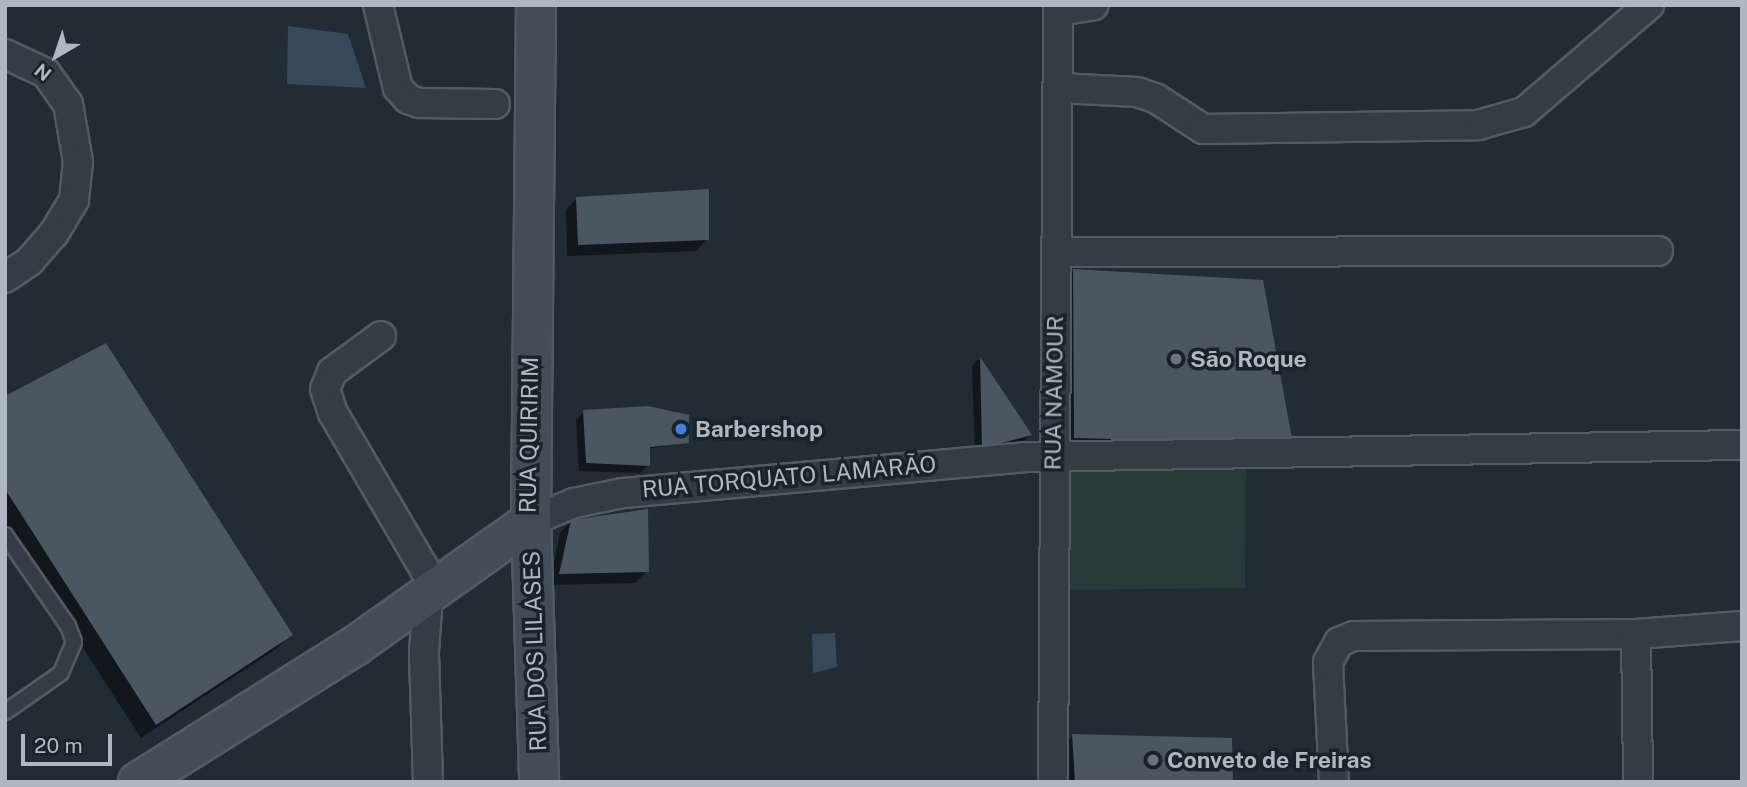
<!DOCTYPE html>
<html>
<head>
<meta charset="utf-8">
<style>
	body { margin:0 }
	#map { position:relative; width:1747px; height:787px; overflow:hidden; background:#212c34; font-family:"Public Sans",sans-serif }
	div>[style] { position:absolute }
	.green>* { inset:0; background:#273b39 }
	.water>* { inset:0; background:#36495b }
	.shadow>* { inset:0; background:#0007 }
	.building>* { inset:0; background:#4a5660 }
	.roads { filter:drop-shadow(2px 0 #525b63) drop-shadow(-2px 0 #525b63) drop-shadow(0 2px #525b63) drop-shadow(0 -2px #525b63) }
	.lane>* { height:14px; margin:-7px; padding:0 7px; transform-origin:7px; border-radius:7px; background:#343d45 }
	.street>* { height:28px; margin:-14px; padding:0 14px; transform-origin:14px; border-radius:14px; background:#343d45 }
	.secondary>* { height:38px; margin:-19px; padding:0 19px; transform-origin:19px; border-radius:19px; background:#434d58 }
	.dots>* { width:19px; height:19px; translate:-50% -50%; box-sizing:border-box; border:4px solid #1a222a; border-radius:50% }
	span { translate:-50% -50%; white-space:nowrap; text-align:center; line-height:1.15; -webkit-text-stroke:7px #1a222a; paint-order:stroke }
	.poi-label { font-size:23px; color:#afb8c2; font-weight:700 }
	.left { translate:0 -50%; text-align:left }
	.street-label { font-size:23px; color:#afb8c2 }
	.frame { position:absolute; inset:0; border:7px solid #afb8c2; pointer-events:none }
	.north { position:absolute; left:21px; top:21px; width:70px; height:70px; -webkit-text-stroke:5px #1a222a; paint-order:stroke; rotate:219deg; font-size:19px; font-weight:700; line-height:28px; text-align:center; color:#afb8c2 }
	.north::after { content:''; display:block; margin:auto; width:24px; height:32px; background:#afb8c2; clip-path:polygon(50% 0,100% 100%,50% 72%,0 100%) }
	.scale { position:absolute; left:21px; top:734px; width:91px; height:32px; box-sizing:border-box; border:4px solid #afb8c2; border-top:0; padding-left:9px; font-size:21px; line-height:24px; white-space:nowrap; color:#afb8c2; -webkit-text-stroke:5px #1a222a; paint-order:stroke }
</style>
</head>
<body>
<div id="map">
	<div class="green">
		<i style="clip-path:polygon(1074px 438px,1097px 441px,1082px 466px,1246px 463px,1245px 588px,1057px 590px,1065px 441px)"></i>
	</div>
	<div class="water">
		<i style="clip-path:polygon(288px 26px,348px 34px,366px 88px,287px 84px)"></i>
		<i style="clip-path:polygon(835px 633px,837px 667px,813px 673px,812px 634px)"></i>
	</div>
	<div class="shadow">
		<i style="clip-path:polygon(577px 198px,707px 239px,696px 251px,567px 256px,566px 210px)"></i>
		<i style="clip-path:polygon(1074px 271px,1292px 443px,1060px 452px,1059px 286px)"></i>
		<i style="clip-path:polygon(979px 359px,1030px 435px,1022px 442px,975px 454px,972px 366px)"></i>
		<i style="clip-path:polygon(5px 398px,291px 635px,276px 649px,141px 738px,5px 527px)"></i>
		<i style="clip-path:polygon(584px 412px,687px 442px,648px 449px,648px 466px,640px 473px,579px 471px,576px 420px)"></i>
		<i style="clip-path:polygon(572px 521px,647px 571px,635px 583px,549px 585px,560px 533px)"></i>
		<i style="clip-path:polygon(1073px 736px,1231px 782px,1060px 782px,1058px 750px)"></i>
	</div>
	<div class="building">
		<i style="clip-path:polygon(709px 189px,709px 240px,578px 245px,576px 197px)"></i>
		<i style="clip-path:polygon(1073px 269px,1263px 280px,1293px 444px,1074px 438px)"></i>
		<i style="clip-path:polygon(106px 343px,293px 635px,156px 725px,5px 489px,5px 396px)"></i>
		<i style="clip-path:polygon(980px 357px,1032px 435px,982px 448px)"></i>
		<i style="clip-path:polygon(648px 406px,689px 415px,689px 443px,650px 447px,650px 466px,586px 463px,583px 410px)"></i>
		<i style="clip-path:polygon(648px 509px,649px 572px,559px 574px,571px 520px)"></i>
		<i style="clip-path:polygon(1072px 734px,1232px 738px,1233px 782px,1075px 782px)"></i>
	</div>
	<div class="roads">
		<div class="lane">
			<i style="left:5px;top:535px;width:111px;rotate:55.3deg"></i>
			<i style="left:68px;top:626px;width:17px;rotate:69deg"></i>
			<i style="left:74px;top:642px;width:34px;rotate:113deg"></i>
			<i style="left:61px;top:673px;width:68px;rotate:145.1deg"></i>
		</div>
		<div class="street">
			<i style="left:378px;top:5px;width:85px;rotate:76.5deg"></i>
			<i style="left:398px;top:88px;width:15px;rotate:48deg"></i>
			<i style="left:408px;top:99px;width:12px;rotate:20deg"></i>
			<i style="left:419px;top:103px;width:76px;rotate:0.8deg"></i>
			<i style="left:1058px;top:11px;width:36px;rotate:-9deg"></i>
			<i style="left:5px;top:54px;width:45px;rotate:24.9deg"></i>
			<i style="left:46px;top:73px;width:38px;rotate:55deg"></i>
			<i style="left:68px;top:104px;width:59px;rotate:80.2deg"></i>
			<i style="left:78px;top:162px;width:38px;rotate:96deg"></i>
			<i style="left:74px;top:200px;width:39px;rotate:121deg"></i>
			<i style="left:54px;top:233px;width:37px;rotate:131deg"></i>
			<i style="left:30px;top:261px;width:30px;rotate:146deg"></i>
			<i style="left:1060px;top:88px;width:77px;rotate:3deg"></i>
			<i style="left:1137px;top:92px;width:21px;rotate:19deg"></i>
			<i style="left:1157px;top:99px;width:55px;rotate:33.1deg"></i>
			<i style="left:1203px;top:129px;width:275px;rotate:-0.8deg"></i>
			<i style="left:1478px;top:125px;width:48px;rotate:-15.8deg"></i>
			<i style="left:1524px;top:112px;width:165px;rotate:-40.6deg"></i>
			<i style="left:1056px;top:252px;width:602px;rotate:-0.1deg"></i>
			<i style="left:381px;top:336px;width:61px;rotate:143.7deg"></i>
			<i style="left:332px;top:372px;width:18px;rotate:112deg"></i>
			<i style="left:325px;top:389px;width:25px;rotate:72deg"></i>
			<i style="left:333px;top:413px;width:205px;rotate:59.6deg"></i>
			<i style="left:531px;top:521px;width:47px;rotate:-22.7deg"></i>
			<i style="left:574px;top:503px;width:50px;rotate:-11.5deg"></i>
			<i style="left:623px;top:493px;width:403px;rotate:-5.1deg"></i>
			<i style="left:1024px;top:457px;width:718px;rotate:-0.96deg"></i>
			<i style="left:1636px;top:634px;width:148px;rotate:89.2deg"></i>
			<i style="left:428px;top:782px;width:130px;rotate:-91.8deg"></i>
			<i style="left:424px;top:652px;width:56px;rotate:-85.9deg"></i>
			<i style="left:1053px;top:782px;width:777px;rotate:-89.63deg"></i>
			<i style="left:1334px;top:782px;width:120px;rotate:-92.9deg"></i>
			<i style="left:1328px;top:662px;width:23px;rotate:-61deg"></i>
			<i style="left:1339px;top:642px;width:16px;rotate:-22deg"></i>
			<i style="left:1354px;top:636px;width:282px;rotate:-0.4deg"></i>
			<i style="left:1636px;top:634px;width:106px;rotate:-4.3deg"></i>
		</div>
		<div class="secondary">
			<i style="left:536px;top:5px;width:516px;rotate:90.56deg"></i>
			<i style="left:531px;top:521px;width:261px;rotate:88.2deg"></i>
			<i style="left:138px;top:782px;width:256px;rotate:-32.1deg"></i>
			<i style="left:355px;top:646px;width:216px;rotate:-35.4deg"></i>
		</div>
	</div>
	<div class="dots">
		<i style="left:1176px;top:359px;background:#6b7280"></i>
		<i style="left:681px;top:429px;background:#3f7fe0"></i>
		<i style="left:1153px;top:760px;background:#6b7280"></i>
	</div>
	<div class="poi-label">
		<span class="left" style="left:1190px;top:359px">São Roque</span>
		<span class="left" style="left:695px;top:429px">Barbershop</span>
		<span class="left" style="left:1167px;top:760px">Conveto de Freiras</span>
	</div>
	<div class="street-label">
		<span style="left:1054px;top:393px;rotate:-89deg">RUA NAMOUR</span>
		<span style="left:529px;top:435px;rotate:-89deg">RUA QUIRIRIM</span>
		<span style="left:789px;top:477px;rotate:-5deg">RUA TORQUATO LAMARÃO</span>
		<span style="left:535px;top:651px;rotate:-92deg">RUA DOS LILASES</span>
	</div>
	<div class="frame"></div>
	<div class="north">N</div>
	<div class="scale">20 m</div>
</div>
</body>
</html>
